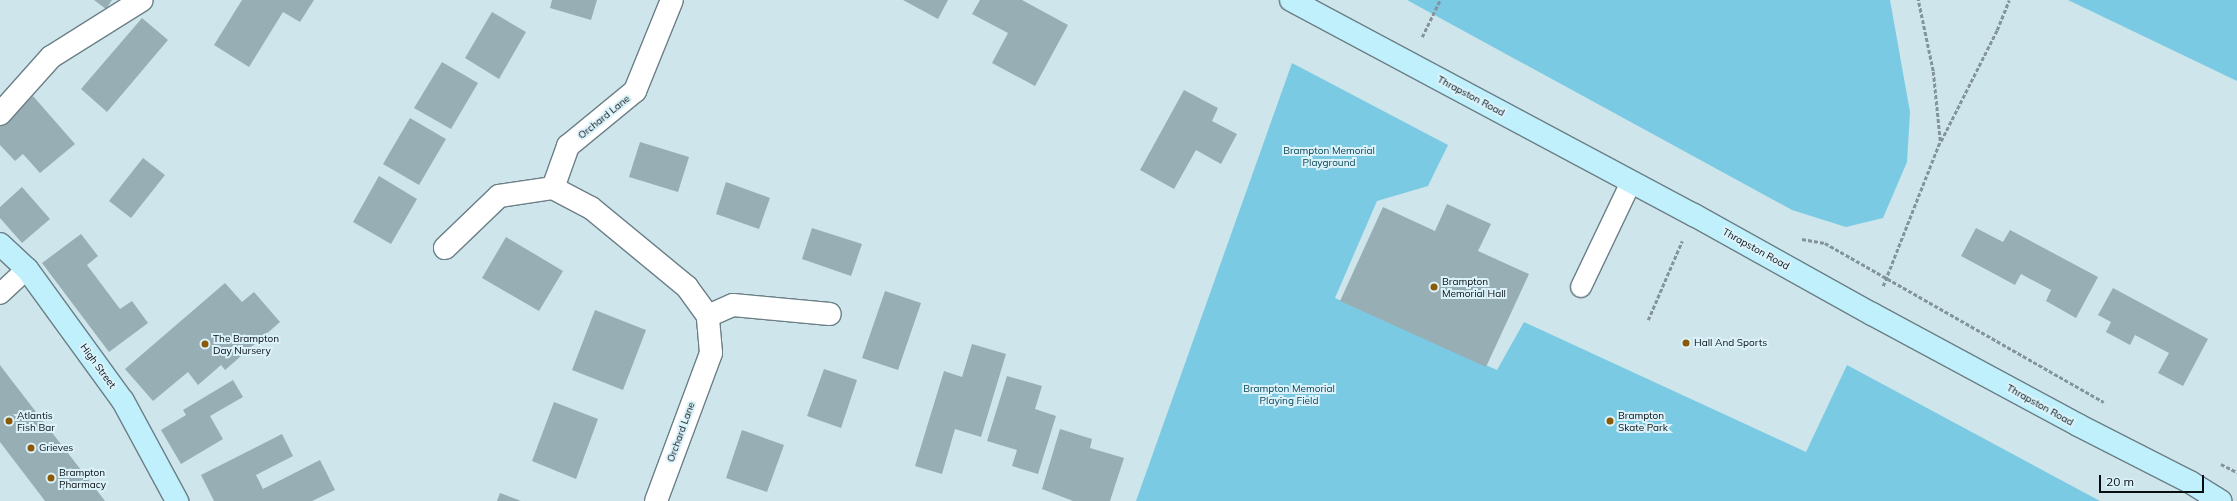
<!DOCTYPE html>
<html>
<head>
<meta charset="utf-8">
<style>
	body { margin:0 }
	#map { position:relative; width:2237px; height:501px; overflow:hidden; background:#cee5ec; font-family:Mulish,sans-serif }
	div>[style] { position:absolute }
	.green>* { inset:0; background:#7bcae3 }
	.building>* { inset:0; background:#98aeb5 }
	.path>* { height:2.5px; margin-top:-1.25px; transform-origin:0; background:repeating-linear-gradient(90deg,#83949a 0 4px,transparent 0 6px) }
	.roads { filter:drop-shadow(1px 0 #6b7f86) drop-shadow(-1px 0 #6b7f86) drop-shadow(0 1px #6b7f86) drop-shadow(0 -1px #6b7f86) }
	.lane>* { height:20px; margin:-10px; padding:0 10px; transform-origin:10px; border-radius:10px; background:#fff }
	.street>* { height:22px; margin:-11px; padding:0 11px; transform-origin:11px; border-radius:11px; background:#fff }
	.secondary>* { height:22px; margin:-11px; padding:0 11px; transform-origin:11px; border-radius:11px; background:#bff0fc }
	.dots>* { width:11px; height:11px; translate:-50% -50%; box-sizing:border-box; border:2px solid #dbf2fa; border-radius:50% }
	span { translate:-50% -50%; white-space:nowrap; text-align:center; line-height:1.15; -webkit-text-stroke:4px #dbf2fa; paint-order:stroke }
	.street-label { font-size:10px; color:#070e11 }
	.park-label { font-size:10px; color:#003f4f }
	.poi-label { font-size:10px; color:#070e11 }
	.left { translate:0 -50%; text-align:left }
	.scale { position:absolute; left:2099px; top:475px; width:105px; height:18px; box-sizing:border-box; border:2px solid #070e11; border-top:0; padding-left:5px; font-size:12px; line-height:14px; white-space:nowrap; color:#070e11; -webkit-text-stroke:3px #dbf2fa; paint-order:stroke }
</style>
</head>
<body>
<div id="map">
	<div class="green">
		<i style="clip-path:polygon(1407px 0,1890px 0,1910px 112px,1907px 162px,1883px 218px,1846px 227px,1792px 210px)"></i>
		<i style="clip-path:polygon(2068px 0,2237px 0,2237px 81px)"></i>
		<i style="clip-path:polygon(1292px 63px,1448px 145px,1428px 186px,1377px 201px,1335px 298px,1497px 370px,1524px 322px,1806px 452px,1847px 365px,2100px 501px,1136px 501px)"></i>
	</div>
	<div class="building">
		<i style="clip-path:polygon(94px 0,112px 0,106px 9px)"></i>
		<i style="clip-path:polygon(242px 0,314px 0,300px 22px,283px 12px,249px 67px,214px 45px)"></i>
		<i style="clip-path:polygon(552px 0,597px 0,591px 20px,550px 8px)"></i>
		<i style="clip-path:polygon(903px 0,948px 0,938px 19px)"></i>
		<i style="clip-path:polygon(980px 0,1022px 0,1068px 25px,1035px 86px,992px 63px,1008px 33px,972px 14px)"></i>
		<i style="clip-path:polygon(492px 12px,526px 32px,499px 79px,465px 58px)"></i>
		<i style="clip-path:polygon(142px 18px,168px 40px,107px 112px,81px 89px)"></i>
		<i style="clip-path:polygon(442px 62px,478px 83px,451px 129px,414px 108px)"></i>
		<i style="clip-path:polygon(1184px 90px,1218px 108px,1212px 121px,1237px 134px,1221px 164px,1196px 150px,1174px 189px,1140px 170px)"></i>
		<i style="clip-path:polygon(33px 96px,75px 144px,40px 173px,23px 154px,15px 161px,0 145px,0 125px)"></i>
		<i style="clip-path:polygon(410px 118px,446px 139px,419px 185px,383px 164px)"></i>
		<i style="clip-path:polygon(640px 142px,689px 157px,678px 192px,629px 177px)"></i>
		<i style="clip-path:polygon(143px 158px,165px 175px,131px 218px,109px 201px)"></i>
		<i style="clip-path:polygon(379px 176px,417px 199px,391px 244px,353px 222px)"></i>
		<i style="clip-path:polygon(726px 182px,770px 198px,759px 229px,716px 214px)"></i>
		<i style="clip-path:polygon(22px 187px,50px 219px,22px 243px,0 218px,0 207px)"></i>
		<i style="clip-path:polygon(1447px 204px,1491px 224px,1478px 251px,1529px 274px,1486px 367px,1340px 301px,1383px 207px,1435px 231px)"></i>
		<i style="clip-path:polygon(812px 228px,862px 244px,851px 276px,802px 259px)"></i>
		<i style="clip-path:polygon(1976px 228px,2003px 242px,2010px 230px,2098px 277px,2076px 318px,2046px 301px,2051px 290px,2021px 274px,2015px 285px,1961px 256px)"></i>
		<i style="clip-path:polygon(81px 234px,98px 256px,87px 265px,120px 309px,132px 301px,148px 323px,109px 352px,42px 263px)"></i>
		<i style="clip-path:polygon(506px 237px,563px 271px,539px 311px,482px 278px)"></i>
		<i style="clip-path:polygon(225px 283px,242px 302px,254px 292px,280px 322px,225px 370px,221px 365px,198px 385px,188px 372px,153px 401px,125px 369px)"></i>
		<i style="clip-path:polygon(2113px 288px,2208px 339px,2183px 386px,2158px 373px,2169px 353px,2135px 335px,2130px 345px,2106px 332px,2111px 322px,2098px 315px)"></i>
		<i style="clip-path:polygon(885px 291px,921px 303px,898px 370px,862px 358px)"></i>
		<i style="clip-path:polygon(595px 310px,646px 330px,623px 390px,572px 370px)"></i>
		<i style="clip-path:polygon(972px 344px,1006px 354px,981px 437px,955px 429px,942px 474px,915px 466px,944px 371px,962px 377px)"></i>
		<i style="clip-path:polygon(0 365px,9px 377px,105px 501px,45px 501px,0 442px)"></i>
		<i style="clip-path:polygon(824px 369px,857px 380px,841px 428px,807px 416px)"></i>
		<i style="clip-path:polygon(1007px 376px,1042px 386px,1035px 409px,1056px 416px,1038px 474px,1012px 466px,1017px 450px,987px 441px)"></i>
		<i style="clip-path:polygon(233px 380px,243px 397px,210px 416px,223px 439px,181px 464px,161px 430px,186px 415px,183px 410px)"></i>
		<i style="clip-path:polygon(554px 402px,598px 419px,576px 479px,532px 461px)"></i>
		<i style="clip-path:polygon(1060px 429px,1092px 439px,1090px 448px,1124px 458px,1110px 501px,1073px 501px,1042px 489px)"></i>
		<i style="clip-path:polygon(742px 430px,784px 445px,767px 492px,726px 478px)"></i>
		<i style="clip-path:polygon(282px 434px,293px 456px,256px 475px,263px 489px,320px 460px,335px 490px,312px 501px,214px 501px,201px 475px)"></i>
		<i style="clip-path:polygon(500px 493px,521px 501px,497px 501px)"></i>
	</div>
	<div class="path">
		<i style="left:1422px;top:37px;width:41px;rotate:-64.1deg"></i>
		<i style="left:1941px;top:141px;width:124px;rotate:-63.2deg"></i>
		<i style="left:1997px;top:30px;width:32px;rotate:-68deg"></i>
		<i style="left:1802px;top:239px;width:23px;rotate:10deg"></i>
		<i style="left:1825px;top:243px;width:321px;rotate:29.7deg"></i>
		<i style="left:1883px;top:286px;width:156px;rotate:-68.5deg"></i>
		<i style="left:1940px;top:141px;width:70px;rotate:-95.7deg"></i>
		<i style="left:1933px;top:71px;width:73px;rotate:-101.9deg"></i>
		<i style="left:1648px;top:320px;width:86px;rotate:-66.7deg"></i>
		<i style="left:2221px;top:464px;width:18px;rotate:27deg"></i>
	</div>
	<div class="roads">
		<div class="lane">
			<i style="left:1581px;top:287px;width:116px;rotate:-64.5deg"></i>
			<i style="left:0;top:294px;width:37px;rotate:-43deg"></i>
		</div>
		<div class="street">
			<i style="left:0;top:114px;width:76px;rotate:-48.2deg"></i>
			<i style="left:51px;top:57px;width:107px;rotate:-32.1deg"></i>
			<i style="left:445px;top:248px;width:75px;rotate:-43.9deg"></i>
			<i style="left:499px;top:196px;width:55px;rotate:-8.4deg"></i>
			<i style="left:708px;top:316px;width:27px;rotate:-24deg"></i>
			<i style="left:733px;top:305px;width:97px;rotate:5.3deg"></i>
			<i style="left:656px;top:501px;width:158px;rotate:-69.6deg"></i>
			<i style="left:711px;top:353px;width:37px;rotate:-95deg"></i>
			<i style="left:708px;top:316px;width:36px;rotate:-126deg"></i>
			<i style="left:687px;top:287px;width:124px;rotate:-140.5deg"></i>
			<i style="left:591px;top:208px;width:43px;rotate:-152.2deg"></i>
			<i style="left:553px;top:188px;width:45px;rotate:-70.3deg"></i>
			<i style="left:568px;top:146px;width:87px;rotate:-39.4deg"></i>
			<i style="left:635px;top:91px;width:98px;rotate:-67.9deg"></i>
		</div>
		<div class="secondary">
			<i style="left:1291px;top:0;width:457px;rotate:28.1deg"></i>
			<i style="left:1694px;top:215px;width:204px;rotate:29.1deg"></i>
			<i style="left:1872px;top:314px;width:234px;rotate:28.3deg"></i>
			<i style="left:2078px;top:425px;width:126px;rotate:27deg"></i>
			<i style="left:2190px;top:482px;width:36px;rotate:32deg"></i>
			<i style="left:0;top:244px;width:37px;rotate:43deg"></i>
			<i style="left:27px;top:269px;width:163px;rotate:54deg"></i>
			<i style="left:123px;top:401px;width:114px;rotate:61.6deg"></i>
		</div>
	</div>
	<div class="dots">
		<i style="left:1434px;top:287px;background:#8c5905"></i>
		<i style="left:1686px;top:343px;background:#8c5905"></i>
		<i style="left:205px;top:344px;background:#8c5905"></i>
		<i style="left:9px;top:421px;background:#8c5905"></i>
		<i style="left:1610px;top:421px;background:#8c5905"></i>
		<i style="left:31px;top:448px;background:#8c5905"></i>
		<i style="left:51px;top:478px;background:#8c5905"></i>
	</div>
	<div class="street-label">
		<span style="left:1471px;top:96px;rotate:28deg">Thrapston Road</span>
		<span style="left:604px;top:117px;rotate:-39deg">Orchard Lane</span>
		<span style="left:1756px;top:249px;rotate:29deg">Thrapston Road</span>
		<span style="left:98px;top:366px;rotate:54deg">High Street</span>
		<span style="left:2040px;top:405px;rotate:29deg">Thrapston Road</span>
		<span style="left:681px;top:432px;rotate:-70deg">Orchard Lane</span>
	</div>
	<div class="park-label">
		<span style="left:1329px;top:156px">Brampton Memorial<br>Playground</span>
		<span style="left:1289px;top:394px">Brampton Memorial<br>Playing Field</span>
	</div>
	<div class="poi-label">
		<span class="left" style="left:1442px;top:287px">Brampton<br>Memorial Hall</span>
		<span class="left" style="left:213px;top:344px">The Brampton<br>Day Nursery</span>
		<span class="left" style="left:1694px;top:343px">Hall And Sports</span>
		<span class="left" style="left:17px;top:421px">Atlantis<br>Fish Bar</span>
		<span class="left" style="left:1618px;top:421px">Brampton<br>Skate Park</span>
		<span class="left" style="left:39px;top:448px">Grieves</span>
		<span class="left" style="left:59px;top:478px">Brampton<br>Pharmacy</span>
	</div>
	<div class="scale">20 m</div>
</div>
</body>
</html>
